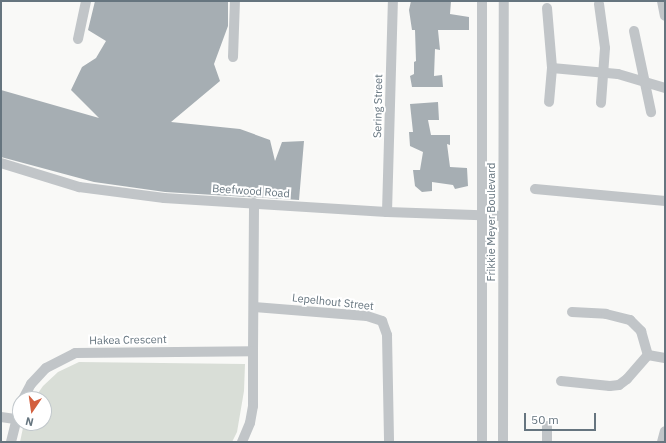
<!DOCTYPE html>
<html>
<head>
<meta charset="utf-8">
<style>
	body { margin:0 }
	#map { position:relative; width:666px; height:443px; overflow:hidden; background:#f9f9f7; font-family:"IBM Plex Sans",sans-serif }
	div>[style] { position:absolute }
	.green>* { inset:0; background:#d9ded7 }
	.building>* { inset:0; background:#a6aeb3 }
	.minor>* { height:10px; margin:-5px; padding:0 5px; transform-origin:5px; border-radius:5px; background:#c1c5c8 }
	span { translate:-50% -50%; white-space:nowrap; text-align:center; line-height:1.15; -webkit-text-stroke:4px #fff; paint-order:stroke }
	.street-label { font-size:11px; color:#66757f }
	.frame { position:absolute; inset:0; border:2px solid #66757f; pointer-events:none }
	.north { position:absolute; left:12px; top:391px; width:40px; height:40px; box-sizing:border-box; background:#fff; border:1px solid #c2c8cc; border-radius:50%; rotate:193deg; font-size:11px; font-weight:700; line-height:16px; text-align:center; color:#66757f }
	.north::after { content:''; display:block; margin:auto; width:14px; height:18px; background:#d35f3e; clip-path:polygon(50% 0,100% 100%,50% 72%,0 100%) }
	.scale { position:absolute; left:524px; top:413px; width:72px; height:18px; box-sizing:border-box; border:2px solid #66757f; border-top:0; padding-left:5px; font-size:12px; line-height:14px; white-space:nowrap; color:#66757f; -webkit-text-stroke:3px #fff; paint-order:stroke }
</style>
</head>
<body>
<div id="map">
	<div class="green">
		<i style="clip-path:polygon(79px 362px,245px 364px,244px 391px,237px 432px,232px 442px,20px 442px,24px 423px,44px 423px,44px 399px,34px 399px,43px 386px,58px 372px)"></i>
	</div>
	<div class="building">
		<i style="clip-path:polygon(95px 1px,228px 1px,228px 26px,214px 64px,220px 81px,171px 122px,240px 129px,270px 140px,275px 161px,282px 142px,304px 141px,299px 200px,165px 192px,94px 182px,1px 157px,1px 90px,99px 118px,71px 90px,82px 67px,96px 58px,106px 41px,88px 30px)"></i>
		<i style="clip-path:polygon(411px 1px,451px 1px,450px 14px,469px 17px,469px 30px,438px 30px,440px 50px,435px 49px,434px 76px,442px 75px,443px 87px,412px 87px,410px 76px,414px 74px,414px 62px,416px 61px,415px 30px,412px 30px,409px 10px)"></i>
		<i style="clip-path:polygon(438px 102px,439px 120px,428px 120px,431px 135px,450px 135px,450px 145px,447px 144px,450px 167px,467px 168px,468px 186px,455px 189px,453px 185px,432px 182px,432px 191px,422px 192px,415px 186px,413px 170px,420px 170px,423px 152px,410px 146px,409px 132px,413px 132px,410px 104px)"></i>
	</div>
	<div class="minor">
		<i style="left:662px;top:1px;width:15px;rotate:79deg"></i>
		<i style="left:599px;top:4px;width:44px;rotate:82.2deg"></i>
		<i style="left:605px;top:48px;width:55px;rotate:94.2deg"></i>
		<i style="left:547px;top:8px;width:60px;rotate:85.2deg"></i>
		<i style="left:552px;top:68px;width:34px;rotate:95deg"></i>
		<i style="left:634px;top:31px;width:83px;rotate:78.1deg"></i>
		<i style="left:78px;top:39px;width:39px;rotate:-78deg"></i>
		<i style="left:233px;top:57px;width:56px;rotate:-88deg"></i>
		<i style="left:552px;top:68px;width:66px;rotate:5.2deg"></i>
		<i style="left:618px;top:74px;width:49px;rotate:16.6deg"></i>
		<i style="left:1px;top:163px;width:82px;rotate:17.1deg"></i>
		<i style="left:79px;top:187px;width:86px;rotate:7.4deg"></i>
		<i style="left:164px;top:198px;width:223px;rotate:3.6deg"></i>
		<i style="left:387px;top:212px;width:116px;rotate:2deg"></i>
		<i style="left:535px;top:189px;width:131px;rotate:5.3deg"></i>
		<i style="left:387px;top:212px;width:211px;rotate:-88.4deg"></i>
		<i style="left:254px;top:307px;width:113px;rotate:4.6deg"></i>
		<i style="left:367px;top:316px;width:16px;rotate:18deg"></i>
		<i style="left:382px;top:321px;width:15px;rotate:70deg"></i>
		<i style="left:387px;top:335px;width:107px;rotate:88.9deg"></i>
		<i style="left:572px;top:312px;width:34px;rotate:3deg"></i>
		<i style="left:606px;top:314px;width:25px;rotate:14deg"></i>
		<i style="left:630px;top:320px;width:16px;rotate:45deg"></i>
		<i style="left:641px;top:331px;width:25px;rotate:74deg"></i>
		<i style="left:648px;top:355px;width:17px;rotate:10deg"></i>
		<i style="left:253px;top:351px;width:148px;rotate:-89.6deg"></i>
		<i style="left:561px;top:381px;width:49px;rotate:5.8deg"></i>
		<i style="left:610px;top:386px;width:9px;rotate:-6deg"></i>
		<i style="left:619px;top:385px;width:10px;rotate:-37deg"></i>
		<i style="left:627px;top:379px;width:32px;rotate:-49deg"></i>
		<i style="left:23px;top:399px;width:17px;rotate:-62deg"></i>
		<i style="left:31px;top:384px;width:22px;rotate:-47deg"></i>
		<i style="left:46px;top:368px;width:33px;rotate:-27deg"></i>
		<i style="left:75px;top:353px;width:178px;rotate:-0.6deg"></i>
		<i style="left:253px;top:351px;width:55px;rotate:90deg"></i>
		<i style="left:253px;top:406px;width:17px;rotate:100deg"></i>
		<i style="left:250px;top:423px;width:21px;rotate:113deg"></i>
		<i style="left:1px;top:417px;width:14px;rotate:8deg"></i>
		<i style="left:11px;top:442px;width:36px;rotate:-76deg"></i>
		<i style="left:482px;top:442px;width:441px;rotate:-90deg"></i>
		<i style="left:503px;top:442px;width:441px;rotate:-89.9deg"></i>
		<i style="left:547px;top:442px;width:16px;rotate:-90deg"></i>
		<i style="left:662px;top:442px;width:11px;rotate:-75deg"></i>
	</div>
	<div class="street-label">
		<span style="left:378px;top:106px;rotate:-89deg">Sering Street</span>
		<span style="left:251px;top:191px;rotate:4deg">Beefwood Road</span>
		<span style="left:491px;top:222px;rotate:-90deg">Frikkie Meyer Boulevard</span>
		<span style="left:333px;top:302px;rotate:6deg">Lepelhout Street</span>
		<span style="left:128px;top:340px;rotate:-1deg">Hakea Crescent</span>
	</div>
	<div class="frame"></div>
	<div class="north">N</div>
	<div class="scale">50 m</div>
</div>
</body>
</html>
